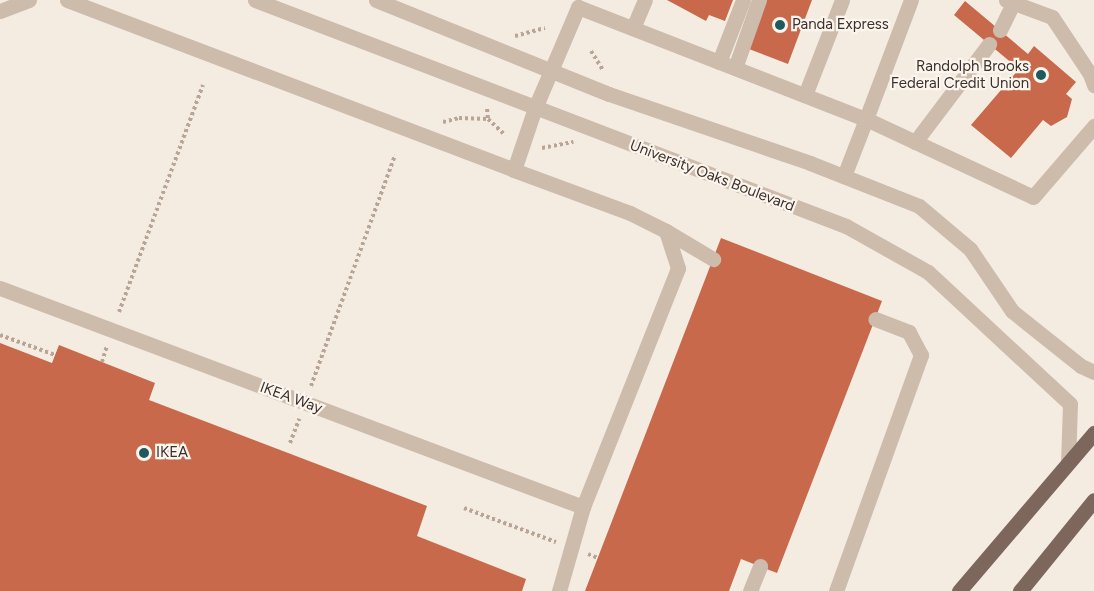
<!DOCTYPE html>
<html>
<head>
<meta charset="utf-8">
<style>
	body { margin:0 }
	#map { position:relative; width:1094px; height:591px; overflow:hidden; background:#f4ebe1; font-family:Figtree,sans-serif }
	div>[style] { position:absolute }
	.building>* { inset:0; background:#c8694b }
	.path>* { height:4px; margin-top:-2px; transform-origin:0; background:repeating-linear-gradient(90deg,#b9a596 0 3px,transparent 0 6px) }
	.minor>* { height:15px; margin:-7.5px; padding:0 7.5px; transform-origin:7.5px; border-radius:7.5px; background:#cdbbac }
	.major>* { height:15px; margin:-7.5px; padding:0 7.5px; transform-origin:7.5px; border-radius:7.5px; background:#7d675c }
	.dots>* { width:16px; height:16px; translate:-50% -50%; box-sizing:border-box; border:3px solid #fbf5ee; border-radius:50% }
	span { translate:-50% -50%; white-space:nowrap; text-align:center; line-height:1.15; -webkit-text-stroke:4.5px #fbf5ee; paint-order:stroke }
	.poi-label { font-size:15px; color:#3b302b }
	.left { translate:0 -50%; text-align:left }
	.right { translate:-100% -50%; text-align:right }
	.street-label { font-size:15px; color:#3b302b }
</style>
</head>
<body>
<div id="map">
	<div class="building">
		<i style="clip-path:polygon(667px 0,733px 0,725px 21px,709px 15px,706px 21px)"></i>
		<i style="clip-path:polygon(767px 0,812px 0,788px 64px,749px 49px)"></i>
		<i style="clip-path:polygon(965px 1px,1028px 54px,1034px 46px,1076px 82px,1066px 94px,1072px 99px,1067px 117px,1051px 126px,1043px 120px,1011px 158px,971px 125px,1019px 69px,954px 15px)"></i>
		<i style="clip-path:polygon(721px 238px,882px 301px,777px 573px,741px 559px,729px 591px,585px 591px)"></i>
		<i style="clip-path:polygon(0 343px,52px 363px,59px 345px,155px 383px,149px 400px,427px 506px,417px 536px,526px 579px,522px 591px,0 591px)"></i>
	</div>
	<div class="path">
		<i style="left:515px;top:36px;width:31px;rotate:-15deg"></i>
		<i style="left:591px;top:51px;width:22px;rotate:58deg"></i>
		<i style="left:487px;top:109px;width:10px;rotate:84deg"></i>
		<i style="left:488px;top:119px;width:23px;rotate:43deg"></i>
		<i style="left:443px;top:122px;width:16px;rotate:-14deg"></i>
		<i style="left:459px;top:118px;width:29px;rotate:2deg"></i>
		<i style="left:542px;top:148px;width:32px;rotate:-11deg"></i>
		<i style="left:119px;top:312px;width:242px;rotate:-69.7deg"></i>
		<i style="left:0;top:335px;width:59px;rotate:20deg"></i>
		<i style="left:102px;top:362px;width:17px;rotate:-73deg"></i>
		<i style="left:311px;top:386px;width:246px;rotate:-70deg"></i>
		<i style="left:290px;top:443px;width:26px;rotate:-69deg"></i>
		<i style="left:464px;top:508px;width:98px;rotate:20.3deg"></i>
		<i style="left:588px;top:554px;width:11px;rotate:22deg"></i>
	</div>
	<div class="minor">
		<i style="left:67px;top:0;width:478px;rotate:20.8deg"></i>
		<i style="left:255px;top:0;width:633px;rotate:20.93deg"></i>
		<i style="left:846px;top:226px;width:94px;rotate:29.3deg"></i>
		<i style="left:928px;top:272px;width:194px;rotate:42.9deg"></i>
		<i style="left:1070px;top:404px;width:59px;rotate:91.9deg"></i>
		<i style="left:376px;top:0;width:251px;rotate:22deg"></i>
		<i style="left:609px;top:94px;width:213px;rotate:18.9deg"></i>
		<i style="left:810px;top:163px;width:117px;rotate:21.5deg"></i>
		<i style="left:919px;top:206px;width:67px;rotate:40.1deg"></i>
		<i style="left:970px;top:249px;width:75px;rotate:55.9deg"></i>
		<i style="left:1012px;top:311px;width:88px;rotate:38.6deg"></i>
		<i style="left:1081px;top:366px;width:14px;rotate:25deg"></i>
		<i style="left:1006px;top:0;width:49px;rotate:20.3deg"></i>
		<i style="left:1052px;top:17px;width:69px;rotate:56.3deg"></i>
		<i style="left:1090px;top:74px;width:12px;rotate:70deg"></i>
		<i style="left:0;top:11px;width:31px;rotate:-21deg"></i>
		<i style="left:633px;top:28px;width:30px;rotate:-67deg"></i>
		<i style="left:1000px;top:30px;width:30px;rotate:-64deg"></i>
		<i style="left:719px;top:62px;width:66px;rotate:-68.8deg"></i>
		<i style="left:735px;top:68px;width:72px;rotate:-70.6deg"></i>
		<i style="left:805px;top:95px;width:102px;rotate:-68.7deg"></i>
		<i style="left:915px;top:142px;width:123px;rotate:-52.9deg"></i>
		<i style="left:844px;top:176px;width:61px;rotate:-68.9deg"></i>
		<i style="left:866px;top:119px;width:184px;rotate:25deg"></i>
		<i style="left:1033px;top:197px;width:94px;rotate:-49.3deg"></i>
		<i style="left:666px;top:231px;width:55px;rotate:30.8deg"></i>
		<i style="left:0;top:288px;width:623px;rotate:20.59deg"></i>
		<i style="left:559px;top:591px;width:87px;rotate:-74.1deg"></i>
		<i style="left:583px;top:507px;width:257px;rotate:-68.3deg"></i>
		<i style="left:678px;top:268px;width:39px;rotate:-108deg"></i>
		<i style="left:666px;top:231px;width:40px;rotate:-153.4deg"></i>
		<i style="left:630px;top:213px;width:124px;rotate:-159.7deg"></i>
		<i style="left:514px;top:170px;width:65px;rotate:-71.3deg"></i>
		<i style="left:535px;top:108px;width:110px;rotate:-66.9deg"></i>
		<i style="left:578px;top:7px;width:309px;rotate:21.3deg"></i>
		<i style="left:866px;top:119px;width:127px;rotate:-69.3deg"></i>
		<i style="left:750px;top:591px;width:27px;rotate:-68deg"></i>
		<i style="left:836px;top:591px;width:251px;rotate:-70.2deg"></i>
		<i style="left:921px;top:355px;width:26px;rotate:-118deg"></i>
		<i style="left:909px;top:332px;width:36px;rotate:-159deg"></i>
	</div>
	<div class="major">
		<i style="left:959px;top:591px;width:208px;rotate:-49.5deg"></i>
		<i style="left:1020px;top:591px;width:117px;rotate:-50.9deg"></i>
	</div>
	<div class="dots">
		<i style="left:780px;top:25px;background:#1f5a5e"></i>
		<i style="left:1041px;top:75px;background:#1f5a5e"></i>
		<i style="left:144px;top:453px;background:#1f5a5e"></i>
	</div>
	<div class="poi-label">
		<span class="left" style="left:792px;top:25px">Panda Express</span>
		<span class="right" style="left:1029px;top:75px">Randolph Brooks<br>Federal Credit Union</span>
		<span class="left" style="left:156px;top:453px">IKEA</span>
	</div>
	<div class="street-label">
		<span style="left:712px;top:176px;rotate:21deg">University Oaks Boulevard</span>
		<span style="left:291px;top:398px;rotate:20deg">IKEA Way</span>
	</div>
</div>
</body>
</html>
